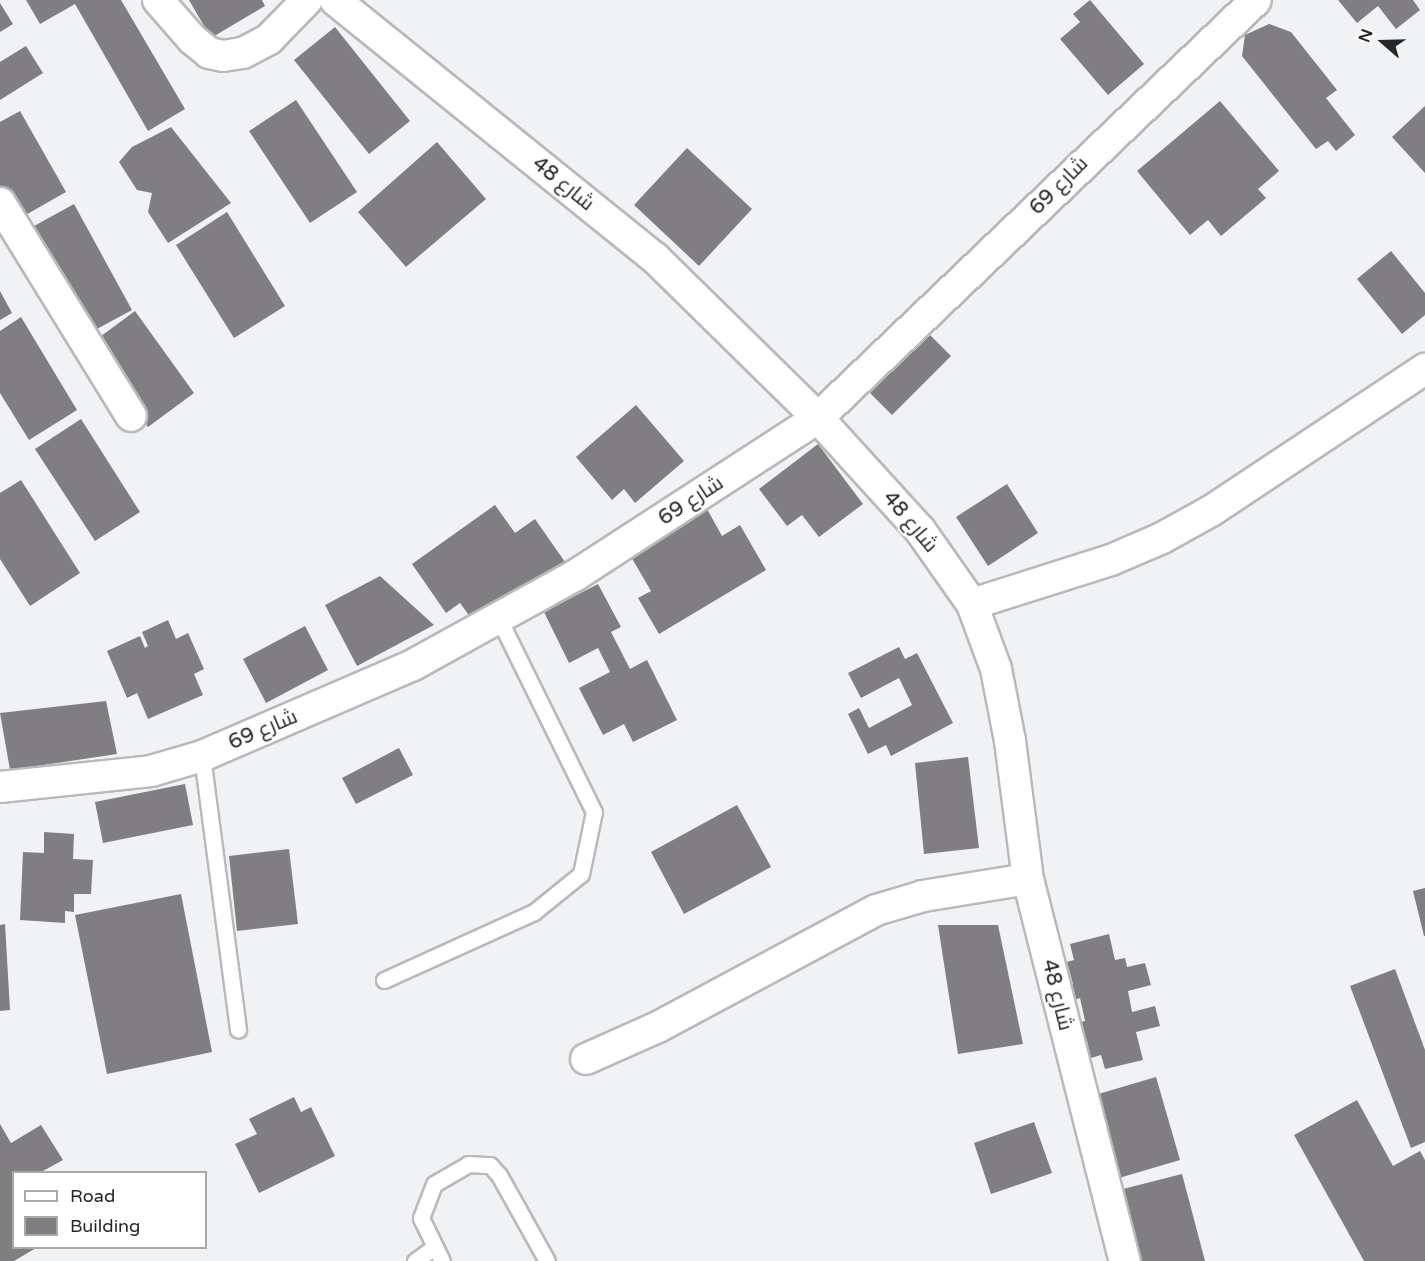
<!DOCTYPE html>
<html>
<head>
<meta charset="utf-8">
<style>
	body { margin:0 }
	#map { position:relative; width:1425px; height:1261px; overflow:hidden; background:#f0f2f4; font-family:"Varela Round",Cairo,sans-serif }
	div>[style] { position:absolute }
	.building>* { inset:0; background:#807e81 }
	.roads { filter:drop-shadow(2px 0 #b8b9bc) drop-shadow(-2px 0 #b8b9bc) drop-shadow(0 2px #b8b9bc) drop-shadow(0 -2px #b8b9bc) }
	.service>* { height:15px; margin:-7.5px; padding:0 7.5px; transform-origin:7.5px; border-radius:7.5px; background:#fff }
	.minor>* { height:30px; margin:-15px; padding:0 15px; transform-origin:15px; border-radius:15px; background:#fff }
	span { translate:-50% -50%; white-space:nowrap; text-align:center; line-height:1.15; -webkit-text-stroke:5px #fff; paint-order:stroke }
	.street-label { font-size:21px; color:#252627 }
	.legend { position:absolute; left:12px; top:1171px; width:195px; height:78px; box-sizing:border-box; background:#fff; border:2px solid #a8a8a9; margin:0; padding:8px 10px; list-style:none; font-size:18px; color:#252627 }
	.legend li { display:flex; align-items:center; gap:12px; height:30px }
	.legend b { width:30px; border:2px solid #a8a8a9 }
	.north { position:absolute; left:1353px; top:12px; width:60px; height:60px; -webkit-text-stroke:4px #fff; paint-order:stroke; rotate:290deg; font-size:16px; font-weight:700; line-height:24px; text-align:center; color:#252627 }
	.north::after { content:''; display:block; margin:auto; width:21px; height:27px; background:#252627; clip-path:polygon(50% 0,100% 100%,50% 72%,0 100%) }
</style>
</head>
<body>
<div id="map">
	<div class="building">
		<i style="clip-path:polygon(26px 0,121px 0,185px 109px,148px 131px,75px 4px,40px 24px)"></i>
		<i style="clip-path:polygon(189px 0,262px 0,265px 6px,211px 38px)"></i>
		<i style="clip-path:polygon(1090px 0,1144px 64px,1108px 95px,1060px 39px,1080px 22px,1073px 14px)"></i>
		<i style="clip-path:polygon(1338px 0,1413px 0,1420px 10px,1396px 29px,1378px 6px,1357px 23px)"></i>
		<i style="clip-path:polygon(0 3px,13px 24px,0 32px)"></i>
		<i style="clip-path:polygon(1269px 24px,1291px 32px,1337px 90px,1326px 98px,1355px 135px,1336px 151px,1328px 141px,1316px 149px,1242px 56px,1245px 35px)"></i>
		<i style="clip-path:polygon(335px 27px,410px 121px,369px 154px,294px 60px)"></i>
		<i style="clip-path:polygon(26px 46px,43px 73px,0 100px,0 62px)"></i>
		<i style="clip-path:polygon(296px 100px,357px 192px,310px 223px,249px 131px)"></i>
		<i style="clip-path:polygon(1220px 101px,1279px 171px,1258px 189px,1266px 198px,1221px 236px,1208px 220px,1190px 235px,1137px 171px)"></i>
		<i style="clip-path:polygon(1425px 106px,1425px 173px,1392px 137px)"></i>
		<i style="clip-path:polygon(20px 111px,66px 192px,15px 221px,0 195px,0 122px)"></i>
		<i style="clip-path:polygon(171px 127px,231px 203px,168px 243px,148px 212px,152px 193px,137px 190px,119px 162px,132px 147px)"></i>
		<i style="clip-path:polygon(437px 142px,486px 199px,406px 267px,358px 212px)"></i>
		<i style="clip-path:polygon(687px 148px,752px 209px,699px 266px,634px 205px)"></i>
		<i style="clip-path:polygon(74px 204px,132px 310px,82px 337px,25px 231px)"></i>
		<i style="clip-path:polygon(227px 212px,285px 306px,234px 338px,176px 245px)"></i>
		<i style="clip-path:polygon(1391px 251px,1425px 293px,1425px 315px,1402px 334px,1357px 279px)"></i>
		<i style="clip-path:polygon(0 291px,12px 313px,0 320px)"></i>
		<i style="clip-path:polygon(135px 311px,194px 393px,148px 427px,89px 345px)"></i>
		<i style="clip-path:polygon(21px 317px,77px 410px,29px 440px,0 393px,0 331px)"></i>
		<i style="clip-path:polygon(922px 327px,951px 356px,892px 415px,863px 386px)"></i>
		<i style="clip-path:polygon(636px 405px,684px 461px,635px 503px,624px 489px,612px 500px,576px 457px)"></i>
		<i style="clip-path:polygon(81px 419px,140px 512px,95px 541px,35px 449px)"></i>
		<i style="clip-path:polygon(818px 444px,863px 504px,819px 537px,802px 515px,787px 526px,759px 489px)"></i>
		<i style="clip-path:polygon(21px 480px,80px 573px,30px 606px,0 559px,0 493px)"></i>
		<i style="clip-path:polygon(1007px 484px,1038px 533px,988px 566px,956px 517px)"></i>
		<i style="clip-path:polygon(495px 505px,515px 533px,535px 519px,565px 562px,476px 625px,460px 603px,446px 613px,412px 564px)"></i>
		<i style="clip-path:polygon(707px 509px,722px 536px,740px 525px,766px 570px,659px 634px,638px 598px,651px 591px,630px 555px)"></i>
		<i style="clip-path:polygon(380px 576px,434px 625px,357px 666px,325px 605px)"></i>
		<i style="clip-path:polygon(598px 584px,621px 627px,611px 632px,630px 669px,647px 660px,677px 720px,633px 742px,624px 724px,603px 735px,579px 688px,610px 672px,598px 648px,569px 663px,544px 612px)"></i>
		<i style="clip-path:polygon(168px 620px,176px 639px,188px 633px,204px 669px,194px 674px,203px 695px,148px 719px,137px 693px,127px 698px,107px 651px,140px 636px,145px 648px,148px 646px,142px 632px)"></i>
		<i style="clip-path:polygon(305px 626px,328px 670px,266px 703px,243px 659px)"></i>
		<i style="clip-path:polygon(899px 647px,905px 659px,917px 653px,953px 723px,891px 756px,886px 745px,868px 754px,848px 714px,859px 708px,869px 728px,912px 705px,899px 678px,861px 698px,848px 673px)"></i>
		<i style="clip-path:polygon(106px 701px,117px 754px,10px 770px,0 713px)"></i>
		<i style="clip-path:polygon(399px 748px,413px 775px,356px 804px,342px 778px)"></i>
		<i style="clip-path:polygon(968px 757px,979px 848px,924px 854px,915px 763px)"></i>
		<i style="clip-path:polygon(185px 784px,193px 825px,103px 843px,95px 802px)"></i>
		<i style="clip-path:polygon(737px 805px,771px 867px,684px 914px,651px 852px)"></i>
		<i style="clip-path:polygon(44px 832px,74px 834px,73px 859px,93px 860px,91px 894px,74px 894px,74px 912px,65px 911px,65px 923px,20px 920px,23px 852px,44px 853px)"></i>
		<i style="clip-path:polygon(289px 849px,298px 924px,237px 931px,229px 856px)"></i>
		<i style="clip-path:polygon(1425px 888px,1425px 936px,1424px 936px,1413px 891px)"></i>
		<i style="clip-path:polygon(181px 894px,212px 1052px,107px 1074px,75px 915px)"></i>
		<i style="clip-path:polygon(5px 924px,10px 1010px,0 1011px,0 925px)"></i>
		<i style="clip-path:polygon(938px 925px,998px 925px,1023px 1044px,958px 1054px)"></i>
		<i style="clip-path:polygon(1109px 934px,1115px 960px,1125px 958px,1127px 967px,1145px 963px,1151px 985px,1128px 991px,1132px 1012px,1155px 1006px,1160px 1026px,1136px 1032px,1143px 1060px,1105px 1069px,1101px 1055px,1091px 1058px,1087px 1041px,1081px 1043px,1077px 1023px,1085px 1021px,1080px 998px,1070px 1001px,1066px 985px,1073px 984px,1067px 962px,1074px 960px,1070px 944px)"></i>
		<i style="clip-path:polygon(1395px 969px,1425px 1050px,1425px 1142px,1411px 1148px,1350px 986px)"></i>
		<i style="clip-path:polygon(1156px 1077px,1180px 1160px,1119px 1178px,1095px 1095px)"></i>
		<i style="clip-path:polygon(294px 1097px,301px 1112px,311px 1107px,335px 1156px,259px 1193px,235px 1144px,257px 1134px,249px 1119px)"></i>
		<i style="clip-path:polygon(1357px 1100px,1393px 1166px,1420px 1151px,1425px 1160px,1425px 1261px,1364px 1261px,1294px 1135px)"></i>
		<i style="clip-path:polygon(1034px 1122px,1052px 1173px,991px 1194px,974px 1143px)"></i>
		<i style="clip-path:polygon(0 1124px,11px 1143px,41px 1125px,63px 1160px,41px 1172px,14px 1172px,14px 1248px,36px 1248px,14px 1261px,0 1261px)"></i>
		<i style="clip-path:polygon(1182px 1174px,1205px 1261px,1138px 1261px,1119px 1190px)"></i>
	</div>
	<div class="roads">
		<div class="service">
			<i style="left:202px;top:756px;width:276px;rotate:82.5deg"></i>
			<i style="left:384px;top:980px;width:165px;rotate:-24.4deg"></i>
			<i style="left:534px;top:912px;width:60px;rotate:-39deg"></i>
			<i style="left:581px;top:874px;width:63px;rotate:-78.2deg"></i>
			<i style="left:594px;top:812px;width:213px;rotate:-116.2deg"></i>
			<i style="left:415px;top:1261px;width:22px;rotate:-36deg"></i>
			<i style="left:442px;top:1261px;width:48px;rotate:-116deg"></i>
			<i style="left:421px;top:1218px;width:36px;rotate:-69deg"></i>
			<i style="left:434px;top:1184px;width:39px;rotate:-30deg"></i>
			<i style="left:468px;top:1164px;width:22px;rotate:3deg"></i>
			<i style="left:490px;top:1165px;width:13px;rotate:48deg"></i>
			<i style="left:499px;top:1175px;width:98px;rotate:60.8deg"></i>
		</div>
		<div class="minor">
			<i style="left:158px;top:0;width:52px;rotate:48.9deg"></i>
			<i style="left:192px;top:39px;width:22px;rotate:39deg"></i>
			<i style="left:209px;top:53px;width:14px;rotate:12deg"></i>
			<i style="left:223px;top:56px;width:20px;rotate:-9deg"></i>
			<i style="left:243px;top:53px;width:30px;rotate:-28deg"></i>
			<i style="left:269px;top:39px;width:54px;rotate:-45.7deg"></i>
			<i style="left:335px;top:0;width:411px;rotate:38.9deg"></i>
			<i style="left:655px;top:258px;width:228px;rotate:44.5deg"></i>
			<i style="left:818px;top:418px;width:151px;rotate:47.7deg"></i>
			<i style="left:920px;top:530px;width:90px;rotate:54.9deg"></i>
			<i style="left:972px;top:604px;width:69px;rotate:69.7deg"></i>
			<i style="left:996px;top:669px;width:73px;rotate:79deg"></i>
			<i style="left:1010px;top:741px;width:139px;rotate:82.6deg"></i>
			<i style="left:1028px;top:879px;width:394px;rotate:75.8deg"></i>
			<i style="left:0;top:203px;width:250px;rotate:58.4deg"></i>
			<i style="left:972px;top:604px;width:146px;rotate:-17.6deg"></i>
			<i style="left:1111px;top:560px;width:56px;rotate:-23.3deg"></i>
			<i style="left:1162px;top:538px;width:56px;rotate:-28.9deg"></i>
			<i style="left:1211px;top:511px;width:257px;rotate:-33.6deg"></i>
			<i style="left:0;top:787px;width:152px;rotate:-6deg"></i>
			<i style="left:151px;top:771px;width:53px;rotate:-16.4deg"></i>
			<i style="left:202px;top:756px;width:230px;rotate:-23.3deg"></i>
			<i style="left:413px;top:665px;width:186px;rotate:-28.9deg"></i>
			<i style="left:576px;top:575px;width:288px;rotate:-33deg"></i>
			<i style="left:818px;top:418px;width:605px;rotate:-43.66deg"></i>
			<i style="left:586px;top:1059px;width:79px;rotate:-24deg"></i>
			<i style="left:658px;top:1027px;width:247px;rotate:-28.2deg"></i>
			<i style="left:876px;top:910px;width:49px;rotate:-16.6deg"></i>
			<i style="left:923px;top:896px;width:106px;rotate:-9.2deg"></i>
		</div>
	</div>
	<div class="street-label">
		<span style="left:563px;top:184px;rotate:39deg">شارع 48</span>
		<span style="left:1059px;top:186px;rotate:-45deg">شارع 69</span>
		<span style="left:691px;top:501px;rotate:-33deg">شارع 69</span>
		<span style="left:910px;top:522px;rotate:50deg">شارع 48</span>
		<span style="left:263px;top:730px;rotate:-23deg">شارع 69</span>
		<span style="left:1057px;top:995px;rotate:76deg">شارع 48</span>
	</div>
	<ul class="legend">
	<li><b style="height:8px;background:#fff"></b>Road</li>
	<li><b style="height:16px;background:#807e81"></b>Building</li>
	</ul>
	<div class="north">N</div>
</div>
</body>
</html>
